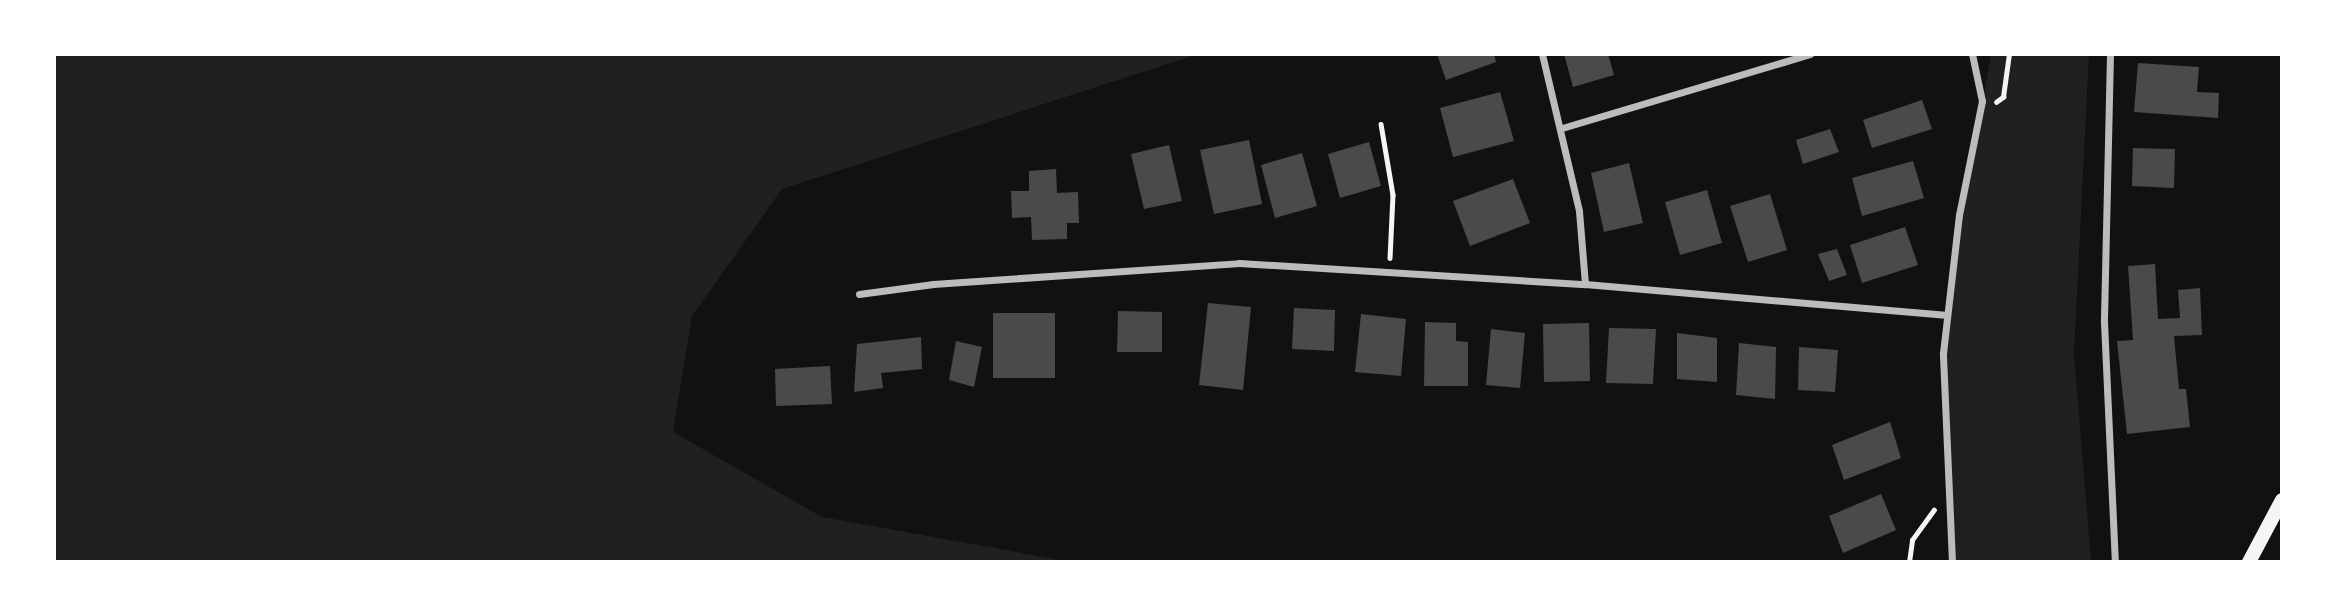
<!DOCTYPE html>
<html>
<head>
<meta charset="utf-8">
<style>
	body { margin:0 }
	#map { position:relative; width:2336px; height:616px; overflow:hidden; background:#111; font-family:Overpass,sans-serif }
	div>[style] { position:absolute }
	.green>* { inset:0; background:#202020 }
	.building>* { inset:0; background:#4a4a4a }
	.path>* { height:4.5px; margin:-2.25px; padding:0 2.25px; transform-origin:2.25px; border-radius:2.25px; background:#f5f5f5 }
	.minor>* { height:7px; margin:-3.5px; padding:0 3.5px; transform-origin:3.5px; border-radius:3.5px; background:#bcbcbc }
	.secondary>* { height:14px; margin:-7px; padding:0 7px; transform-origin:7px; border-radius:7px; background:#f5f5f5 }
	span { translate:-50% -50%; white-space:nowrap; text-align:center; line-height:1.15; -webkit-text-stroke:5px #fff; paint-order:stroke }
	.frame { position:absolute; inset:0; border:56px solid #fff; pointer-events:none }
</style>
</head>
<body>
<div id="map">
	<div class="green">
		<i style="clip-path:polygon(54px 54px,1198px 54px,782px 189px,692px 316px,673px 432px,822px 517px,1072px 562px,54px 562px)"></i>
		<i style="clip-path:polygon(1991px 54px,2089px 54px,2074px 353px,2091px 562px,1952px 562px,1946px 315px)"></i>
	</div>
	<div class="building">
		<i style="clip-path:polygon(1437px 54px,1494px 54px,1496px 62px,1446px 80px)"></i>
		<i style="clip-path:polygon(1564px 54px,1608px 54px,1614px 75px,1573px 87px)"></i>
		<i style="clip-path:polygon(2138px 63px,2199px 67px,2197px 92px,2219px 93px,2218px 118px,2134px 112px)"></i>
		<i style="clip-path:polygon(1500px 92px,1514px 141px,1453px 157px,1440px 108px)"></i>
		<i style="clip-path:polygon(1922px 100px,1932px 129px,1872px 148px,1863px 120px)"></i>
		<i style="clip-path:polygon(1830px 129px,1839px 152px,1803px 164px,1796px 140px)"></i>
		<i style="clip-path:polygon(1249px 140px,1262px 204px,1214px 214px,1200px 150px)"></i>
		<i style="clip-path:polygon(1369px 142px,1381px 186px,1340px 198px,1328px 154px)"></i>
		<i style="clip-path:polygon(1169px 145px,1182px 201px,1144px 209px,1131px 154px)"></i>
		<i style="clip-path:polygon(2133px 148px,2175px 149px,2174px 188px,2132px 186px)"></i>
		<i style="clip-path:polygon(1302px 153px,1317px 206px,1275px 218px,1261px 165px)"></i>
		<i style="clip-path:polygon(1913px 161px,1924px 198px,1862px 216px,1852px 178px)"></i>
		<i style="clip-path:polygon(1629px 163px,1643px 223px,1604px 232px,1591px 173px)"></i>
		<i style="clip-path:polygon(1056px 169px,1057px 193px,1078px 192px,1079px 223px,1067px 223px,1067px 239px,1032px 240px,1031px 217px,1012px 218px,1011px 191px,1029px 191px,1029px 171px)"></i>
		<i style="clip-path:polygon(1513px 179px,1530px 223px,1470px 246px,1453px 201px)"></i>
		<i style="clip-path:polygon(1707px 190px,1722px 243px,1680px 255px,1665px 202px)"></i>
		<i style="clip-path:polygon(1770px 194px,1787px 250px,1748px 262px,1730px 206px)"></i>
		<i style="clip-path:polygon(1905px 227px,1918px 265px,1862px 283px,1850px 245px)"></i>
		<i style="clip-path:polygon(1837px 249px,1847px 275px,1829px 281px,1818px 254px)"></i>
		<i style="clip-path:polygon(2155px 264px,2158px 319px,2180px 318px,2178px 290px,2200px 288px,2202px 335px,2174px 336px,2179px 389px,2186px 389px,2190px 427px,2127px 434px,2117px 341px,2133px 340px,2128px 266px)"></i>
		<i style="clip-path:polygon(1208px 303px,1251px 307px,1243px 390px,1199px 385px)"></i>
		<i style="clip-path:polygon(1294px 308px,1335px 310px,1334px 351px,1292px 349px)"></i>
		<i style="clip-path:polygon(1118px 311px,1162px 312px,1162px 352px,1117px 352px)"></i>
		<i style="clip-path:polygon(993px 313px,1055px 313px,1055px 378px,993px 378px)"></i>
		<i style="clip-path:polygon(1361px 314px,1406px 319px,1401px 376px,1355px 372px)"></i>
		<i style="clip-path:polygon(1425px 322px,1456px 323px,1456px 341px,1468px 342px,1468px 386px,1424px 386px)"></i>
		<i style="clip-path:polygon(1589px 323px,1590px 381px,1544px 382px,1543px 324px)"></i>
		<i style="clip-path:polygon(1609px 328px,1656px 329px,1653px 384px,1606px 383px)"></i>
		<i style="clip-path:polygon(1491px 329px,1525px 333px,1520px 388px,1486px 385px)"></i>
		<i style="clip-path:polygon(1677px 333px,1717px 338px,1717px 382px,1677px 379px)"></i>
		<i style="clip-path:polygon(921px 337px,922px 369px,881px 373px,883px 388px,854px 392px,857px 344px)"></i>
		<i style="clip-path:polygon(956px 341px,982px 347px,974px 387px,949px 380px)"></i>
		<i style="clip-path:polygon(1739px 343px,1776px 347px,1775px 399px,1736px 395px)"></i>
		<i style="clip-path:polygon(1799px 347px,1838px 350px,1835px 392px,1798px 390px)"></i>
		<i style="clip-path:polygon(830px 366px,832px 404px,776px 406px,775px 369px)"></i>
		<i style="clip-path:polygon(1890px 422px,1901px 458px,1844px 480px,1832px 445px)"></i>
		<i style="clip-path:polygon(1881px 494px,1896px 530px,1843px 553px,1829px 516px)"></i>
	</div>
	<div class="path">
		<i style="left:1996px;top:102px;width:9px;rotate:-36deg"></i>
		<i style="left:2003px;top:97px;width:43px;rotate:-82.1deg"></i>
		<i style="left:1381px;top:124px;width:72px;rotate:80.4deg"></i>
		<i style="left:1393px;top:195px;width:63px;rotate:92.7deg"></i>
		<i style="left:1909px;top:562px;width:22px;rotate:-82deg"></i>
		<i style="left:1912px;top:540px;width:37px;rotate:-54deg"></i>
	</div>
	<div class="minor">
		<i style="left:1542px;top:54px;width:161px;rotate:76.7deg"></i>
		<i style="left:1579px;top:211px;width:73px;rotate:85.3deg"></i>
		<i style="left:2110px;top:54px;width:268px;rotate:91.3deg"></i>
		<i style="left:2104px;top:322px;width:240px;rotate:87.4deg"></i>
		<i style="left:1562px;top:128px;width:259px;rotate:-16.6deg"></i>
		<i style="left:859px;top:294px;width:75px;rotate:-7.7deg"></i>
		<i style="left:933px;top:284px;width:307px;rotate:-3.9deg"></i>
		<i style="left:1239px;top:263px;width:347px;rotate:3.5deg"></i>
		<i style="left:1585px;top:284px;width:361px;rotate:4.9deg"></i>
		<i style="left:1952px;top:562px;width:209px;rotate:-92.5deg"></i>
		<i style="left:1943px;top:353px;width:139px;rotate:-83.4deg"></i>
		<i style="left:1959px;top:215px;width:116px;rotate:-78.6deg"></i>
		<i style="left:1982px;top:101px;width:48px;rotate:-102deg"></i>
	</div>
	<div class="secondary">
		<i style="left:2249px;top:562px;width:70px;rotate:-62deg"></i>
	</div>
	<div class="frame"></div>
</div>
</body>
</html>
